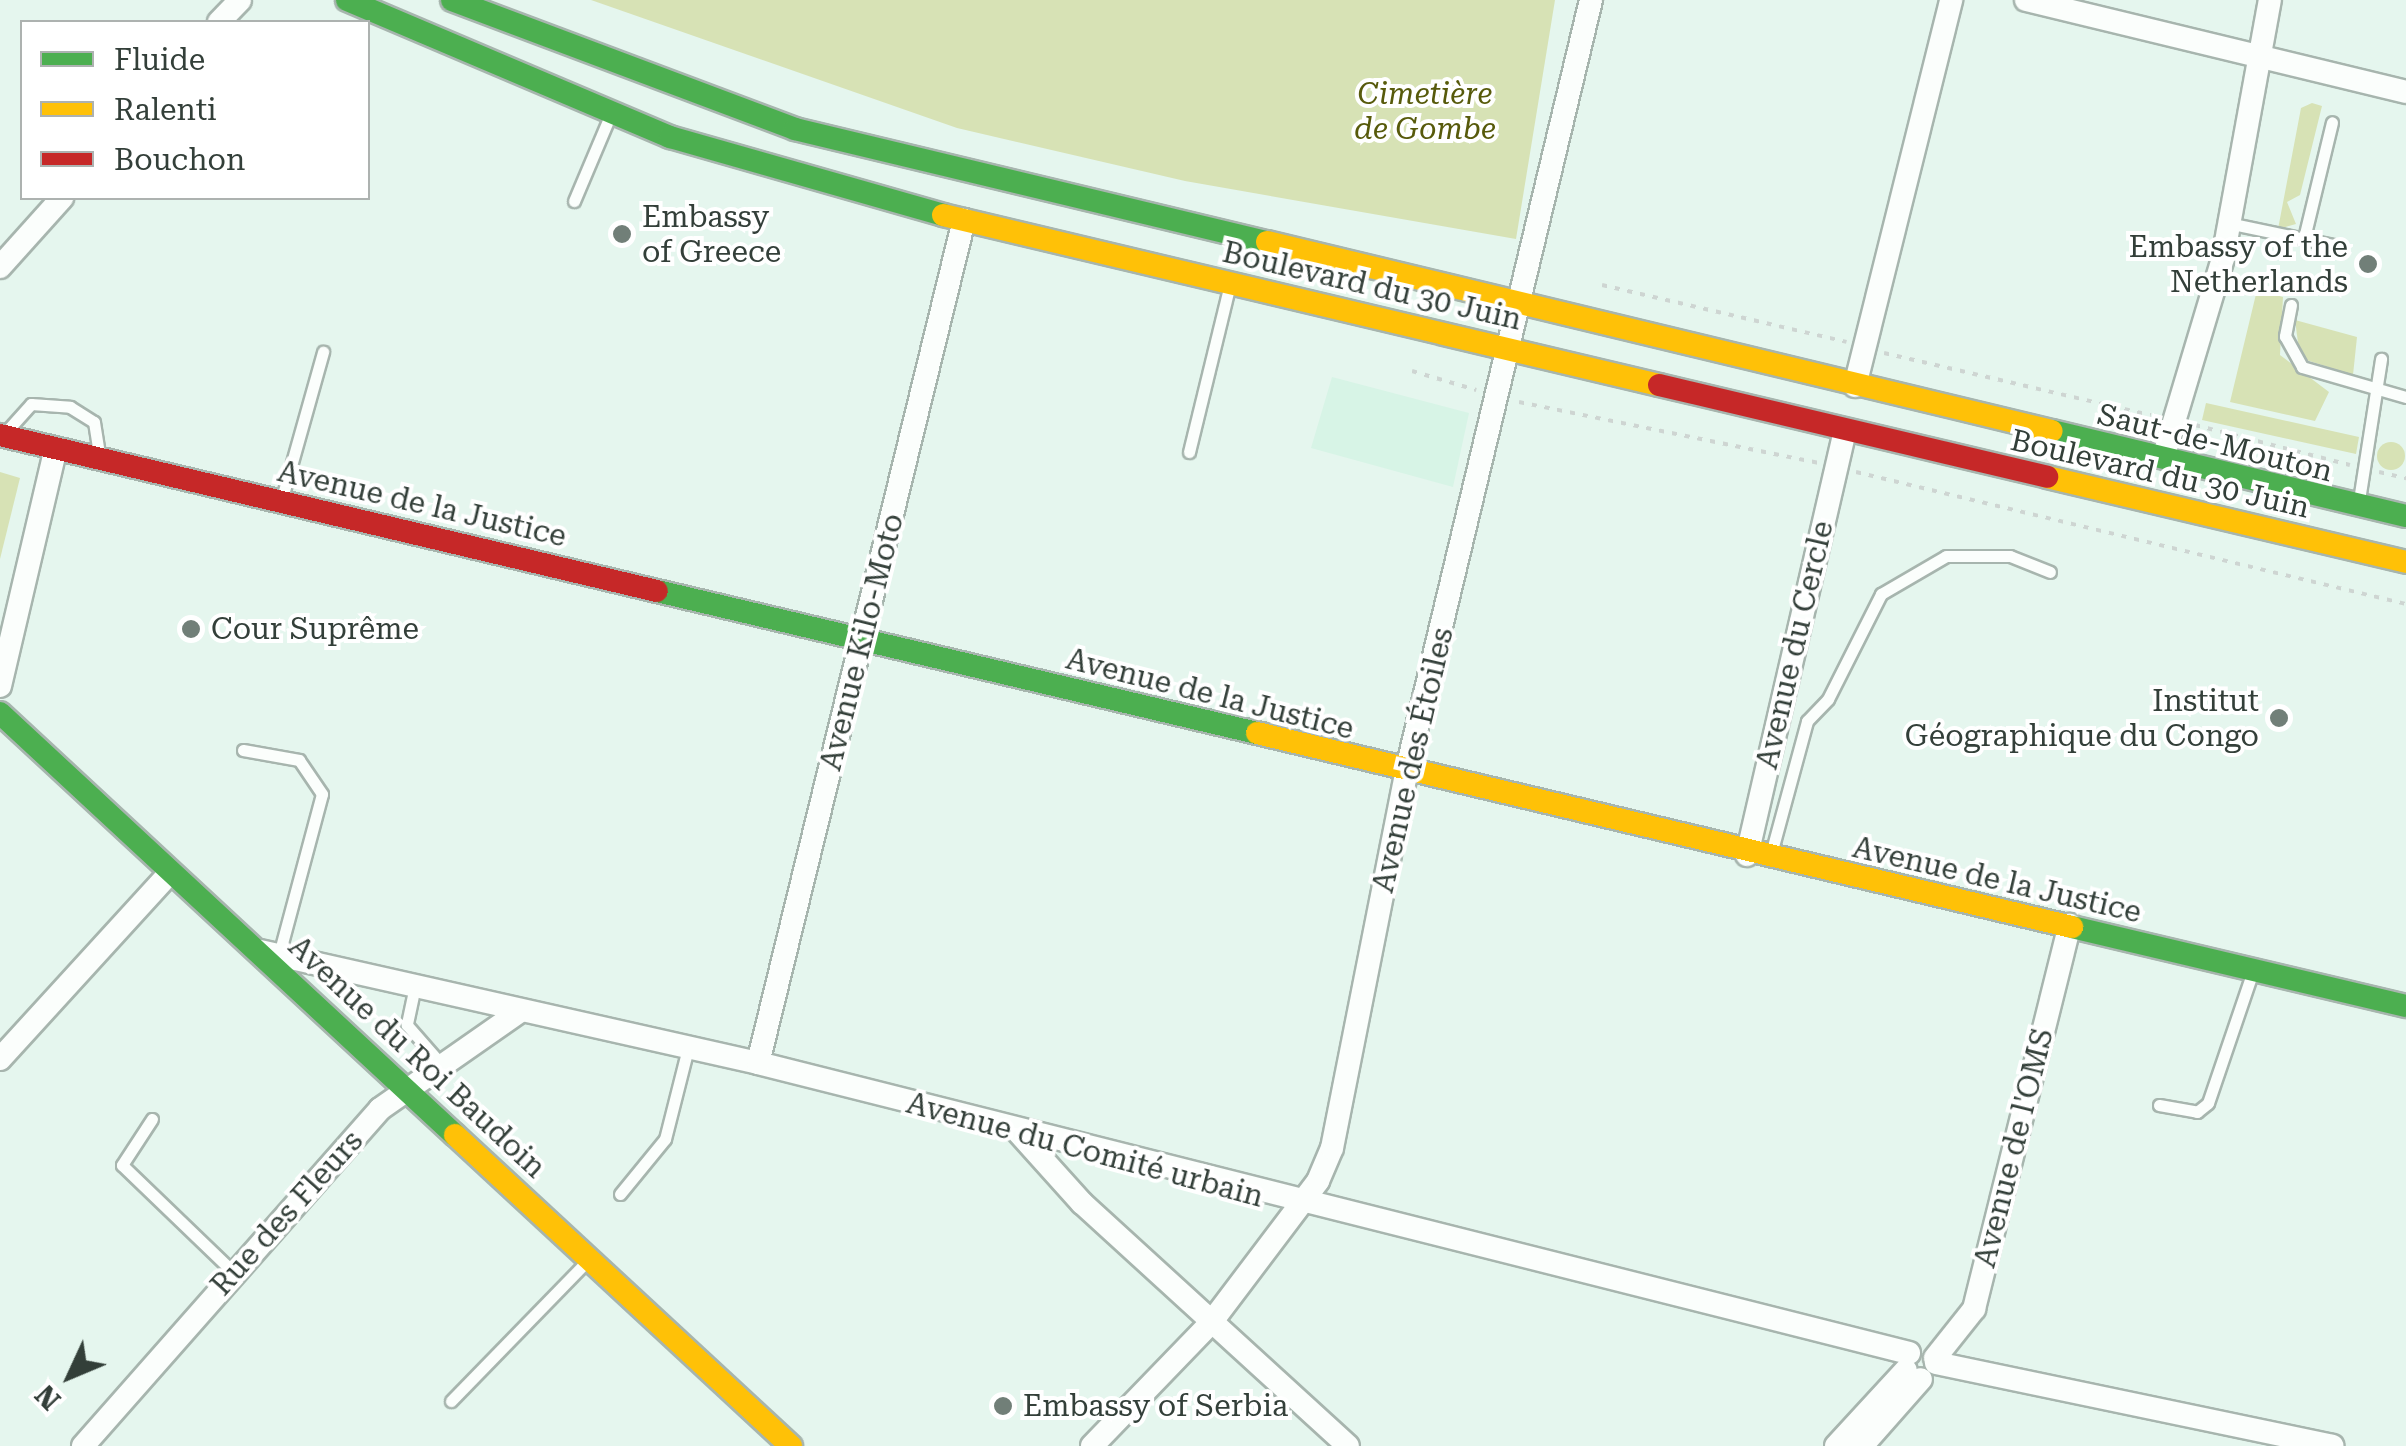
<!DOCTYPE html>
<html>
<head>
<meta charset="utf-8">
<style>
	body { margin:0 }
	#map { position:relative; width:2406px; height:1446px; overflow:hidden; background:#e5f6ee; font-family:"Roboto Serif",serif }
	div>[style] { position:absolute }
	.built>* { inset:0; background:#d7f4e6 }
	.green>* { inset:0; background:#d7e2b5 }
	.round { border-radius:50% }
	.path>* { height:4px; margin-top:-2px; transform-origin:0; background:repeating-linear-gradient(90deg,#ced5d2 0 5px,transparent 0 13px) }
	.roads { filter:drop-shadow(2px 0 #a7b5ae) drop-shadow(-2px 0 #a7b5ae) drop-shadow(0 2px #a7b5ae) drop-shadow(0 -2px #a7b5ae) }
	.lane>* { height:11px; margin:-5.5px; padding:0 5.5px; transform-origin:5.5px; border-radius:5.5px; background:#fbfefc }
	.street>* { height:22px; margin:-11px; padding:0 11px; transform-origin:11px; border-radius:11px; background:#fbfefc }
	.fast>* { height:22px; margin:-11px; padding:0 11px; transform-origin:11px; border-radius:11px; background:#4caf50 }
	.slow>* { height:22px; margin:-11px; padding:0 11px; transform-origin:11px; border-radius:11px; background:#ffc107 }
	.jam>* { height:22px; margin:-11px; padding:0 11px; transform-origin:11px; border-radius:11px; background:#c62828 }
	.dots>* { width:28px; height:28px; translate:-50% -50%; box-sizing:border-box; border:5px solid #fff; border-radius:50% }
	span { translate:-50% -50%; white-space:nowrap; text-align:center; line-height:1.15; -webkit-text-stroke:8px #fff; paint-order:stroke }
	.park-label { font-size:30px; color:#575a0b; font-style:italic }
	.poi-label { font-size:30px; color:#333f39 }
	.left { translate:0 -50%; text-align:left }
	.right { translate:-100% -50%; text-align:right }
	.street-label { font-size:30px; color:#333f39 }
	.legend { position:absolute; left:20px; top:20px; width:350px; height:180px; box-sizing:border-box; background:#fff; border:2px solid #adb2b0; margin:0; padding:12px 18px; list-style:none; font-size:30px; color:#333f39 }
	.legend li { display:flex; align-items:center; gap:20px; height:50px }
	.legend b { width:50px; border:2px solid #adb2b0 }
	.north { position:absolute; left:20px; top:1326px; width:100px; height:100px; -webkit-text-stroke:8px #fff; paint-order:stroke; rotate:226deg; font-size:28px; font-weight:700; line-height:40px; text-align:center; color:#333f39 }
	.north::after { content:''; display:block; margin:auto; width:35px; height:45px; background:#333f39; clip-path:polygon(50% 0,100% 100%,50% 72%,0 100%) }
</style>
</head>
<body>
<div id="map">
	<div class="built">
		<i style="clip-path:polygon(1332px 377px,1469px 413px,1453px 487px,1311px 448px)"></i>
	</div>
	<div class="green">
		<i style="clip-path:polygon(591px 0,1555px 0,1516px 239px,1185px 181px,957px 128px)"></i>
		<i style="clip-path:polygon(2312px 103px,2322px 106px,2300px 195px,2287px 202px,2296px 224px,2278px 229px,2301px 108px)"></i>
		<i style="clip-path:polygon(2257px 290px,2283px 297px,2280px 355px,2329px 392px,2315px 421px,2230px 402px)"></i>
		<i style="clip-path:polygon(2295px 320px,2357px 337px,2353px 375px,2300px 358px)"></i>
		<i style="clip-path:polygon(2206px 403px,2359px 437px,2356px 454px,2202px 420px)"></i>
		<i class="round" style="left:2377px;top:442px;width:28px;height:28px"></i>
		<i style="clip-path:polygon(0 472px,20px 478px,0 559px)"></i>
	</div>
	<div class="path">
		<i style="left:1602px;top:285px;width:251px;rotate:13.1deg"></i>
		<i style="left:1884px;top:353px;width:274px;rotate:13.1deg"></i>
		<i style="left:1412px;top:371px;width:67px;rotate:16.5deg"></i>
		<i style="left:1519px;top:402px;width:305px;rotate:11.5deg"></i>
		<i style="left:2195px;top:425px;width:160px;rotate:14.5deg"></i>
		<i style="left:1856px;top:472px;width:566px;rotate:13.5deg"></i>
		<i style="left:2379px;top:472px;width:28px;rotate:13deg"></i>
	</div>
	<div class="roads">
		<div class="lane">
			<i style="left:574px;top:201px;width:90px;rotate:-67.1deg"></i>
			<i style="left:2228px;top:223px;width:107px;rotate:11.8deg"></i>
			<i style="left:2304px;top:238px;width:119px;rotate:-76.4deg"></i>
			<i style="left:2291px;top:305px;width:32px;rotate:101deg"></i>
			<i style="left:2285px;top:336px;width:35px;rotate:61deg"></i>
			<i style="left:2302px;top:367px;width:108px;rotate:16.1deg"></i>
			<i style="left:5px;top:433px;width:39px;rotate:-48deg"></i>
			<i style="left:31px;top:404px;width:39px;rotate:4deg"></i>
			<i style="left:70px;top:407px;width:28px;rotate:32deg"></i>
			<i style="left:94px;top:422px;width:33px;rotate:81deg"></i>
			<i style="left:1189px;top:452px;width:169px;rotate:-76.3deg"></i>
			<i style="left:282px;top:498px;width:152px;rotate:-74.3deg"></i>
			<i style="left:2359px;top:500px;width:143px;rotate:-81.1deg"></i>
			<i style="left:243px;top:750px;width:57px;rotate:10.1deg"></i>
			<i style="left:299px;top:760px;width:41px;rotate:55.9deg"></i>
			<i style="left:322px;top:794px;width:167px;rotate:105deg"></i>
			<i style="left:1772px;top:850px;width:134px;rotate:-74.8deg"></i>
			<i style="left:1807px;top:721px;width:30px;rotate:-46deg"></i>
			<i style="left:1828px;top:699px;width:118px;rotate:-63.2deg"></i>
			<i style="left:1881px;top:594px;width:75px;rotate:-30.3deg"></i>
			<i style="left:1946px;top:556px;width:64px"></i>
			<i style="left:2010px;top:556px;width:43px;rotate:21.8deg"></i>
			<i style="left:415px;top:986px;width:40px;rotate:102deg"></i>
			<i style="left:407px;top:1025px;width:52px;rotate:48.9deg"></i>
			<i style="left:2159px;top:1105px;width:39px;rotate:10deg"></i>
			<i style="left:2197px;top:1112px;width:14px;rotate:-39deg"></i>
			<i style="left:2208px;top:1103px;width:136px;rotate:-71.2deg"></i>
			<i style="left:152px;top:1119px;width:55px;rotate:123.1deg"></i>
			<i style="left:122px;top:1165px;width:154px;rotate:43.9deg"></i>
			<i style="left:620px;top:1194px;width:71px;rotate:-50.7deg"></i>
			<i style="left:665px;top:1139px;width:94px;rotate:-75.8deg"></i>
			<i style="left:451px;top:1401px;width:194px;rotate:-45.8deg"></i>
		</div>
		<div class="street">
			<i style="left:2026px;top:0;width:391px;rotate:13.6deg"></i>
			<i style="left:219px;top:22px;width:30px;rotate:-46deg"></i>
			<i style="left:0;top:267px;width:93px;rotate:-48.1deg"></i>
			<i style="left:1855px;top:386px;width:398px;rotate:-76deg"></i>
			<i style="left:2164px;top:455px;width:206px;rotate:-73.3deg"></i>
			<i style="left:2223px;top:258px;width:262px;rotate:-79.7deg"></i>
			<i style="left:0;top:686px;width:244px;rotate:-76.8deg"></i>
			<i style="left:1747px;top:855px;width:432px;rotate:-77deg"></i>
			<i style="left:260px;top:951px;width:510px;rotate:12.67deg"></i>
			<i style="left:758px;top:1063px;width:1187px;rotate:14.14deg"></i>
			<i style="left:0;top:1059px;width:253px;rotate:-47.6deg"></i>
			<i style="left:758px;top:1063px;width:868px;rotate:-76.27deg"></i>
			<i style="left:1018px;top:1132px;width:96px;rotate:48deg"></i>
			<i style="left:1082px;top:1203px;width:360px;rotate:42.4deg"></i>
			<i style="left:1935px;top:1358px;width:63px;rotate:-51.5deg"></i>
			<i style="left:1974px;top:1309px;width:396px;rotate:-76deg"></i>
			<i style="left:1936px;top:1363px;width:405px;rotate:11.8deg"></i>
			<i style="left:83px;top:1446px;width:449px;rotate:-48.6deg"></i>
			<i style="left:380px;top:1109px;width:169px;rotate:-34.9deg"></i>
			<i style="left:1092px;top:1446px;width:170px;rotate:-46deg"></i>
			<i style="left:1210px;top:1324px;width:179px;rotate:-52.9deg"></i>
			<i style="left:1318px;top:1181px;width:36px;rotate:-67deg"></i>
			<i style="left:1332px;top:1148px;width:382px;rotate:-78.8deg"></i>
			<i style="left:1406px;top:773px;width:795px;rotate:-76.54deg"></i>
			<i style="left:1836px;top:1446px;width:103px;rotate:-47.4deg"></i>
			<i style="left:1862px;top:1446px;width:89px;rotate:-48.6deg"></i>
		</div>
		<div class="fast">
			<i style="left:347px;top:0;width:351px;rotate:23deg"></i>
			<i style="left:670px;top:137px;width:284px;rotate:15.9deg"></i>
			<i style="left:452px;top:0;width:366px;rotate:20.6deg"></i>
			<i style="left:795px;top:129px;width:485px;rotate:13.5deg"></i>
			<i style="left:2052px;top:431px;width:364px;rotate:13.5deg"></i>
			<i style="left:657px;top:591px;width:617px;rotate:13.32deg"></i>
			<i style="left:0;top:713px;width:621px;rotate:42.85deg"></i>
			<i style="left:2072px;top:927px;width:343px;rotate:13.3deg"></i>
		</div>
		<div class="slow">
			<i style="left:943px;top:215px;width:736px;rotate:13.36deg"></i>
			<i style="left:1267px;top:242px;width:807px;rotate:13.54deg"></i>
			<i style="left:2047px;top:477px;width:369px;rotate:13.3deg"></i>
			<i style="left:1257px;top:733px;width:838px;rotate:13.39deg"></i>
			<i style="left:455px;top:1135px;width:458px;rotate:42.8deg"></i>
		</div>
		<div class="jam">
			<i style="left:1659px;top:385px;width:399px;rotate:13.3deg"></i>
			<i style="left:0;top:435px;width:675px;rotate:13.36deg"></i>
		</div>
	</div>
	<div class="dots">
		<i style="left:622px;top:234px;background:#717f78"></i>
		<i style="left:2368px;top:264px;background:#717f78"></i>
		<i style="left:191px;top:629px;background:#717f78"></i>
		<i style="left:2279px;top:718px;background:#717f78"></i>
		<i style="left:1003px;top:1406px;background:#717f78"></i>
	</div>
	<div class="park-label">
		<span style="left:1425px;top:111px">Cimetière<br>de Gombe</span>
	</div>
	<div class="poi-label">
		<span class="left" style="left:642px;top:234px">Embassy<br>of Greece</span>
		<span class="right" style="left:2348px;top:264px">Embassy of the<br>Netherlands</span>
		<span class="left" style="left:211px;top:629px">Cour Suprême</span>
		<span class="right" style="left:2259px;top:718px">Institut<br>Géographique du Congo</span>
		<span class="left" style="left:1023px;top:1406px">Embassy of Serbia</span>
	</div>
	<div class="street-label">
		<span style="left:1372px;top:286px;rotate:13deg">Boulevard du 30 Juin</span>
		<span style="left:2215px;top:443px;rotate:14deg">Saut-de-Mouton</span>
		<span style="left:2160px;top:474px;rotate:13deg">Boulevard du 30 Juin</span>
		<span style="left:422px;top:504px;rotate:13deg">Avenue de la Justice</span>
		<span style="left:862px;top:642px;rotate:-76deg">Avenue Kilo-Moto</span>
		<span style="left:1795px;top:645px;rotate:-77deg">Avenue du Cercle</span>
		<span style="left:1210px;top:694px;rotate:14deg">Avenue de la Justice</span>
		<span style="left:1413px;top:760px;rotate:-77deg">Avenue des Étoiles</span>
		<span style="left:1997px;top:880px;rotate:13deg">Avenue de la Justice</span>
		<span style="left:417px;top:1057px;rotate:43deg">Avenue du Roi Baudoin</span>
		<span style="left:2014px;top:1148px;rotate:-76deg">Avenue de l'OMS</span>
		<span style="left:1085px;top:1150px;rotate:15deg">Avenue du Comité urbain</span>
		<span style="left:287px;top:1213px;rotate:-48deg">Rue des Fleurs</span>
	</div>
	<ul class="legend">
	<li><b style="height:12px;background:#4caf50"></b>Fluide</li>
	<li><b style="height:12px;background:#ffc107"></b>Ralenti</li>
	<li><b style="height:12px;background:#c62828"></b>Bouchon</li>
	</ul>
	<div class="north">N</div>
</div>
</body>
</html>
